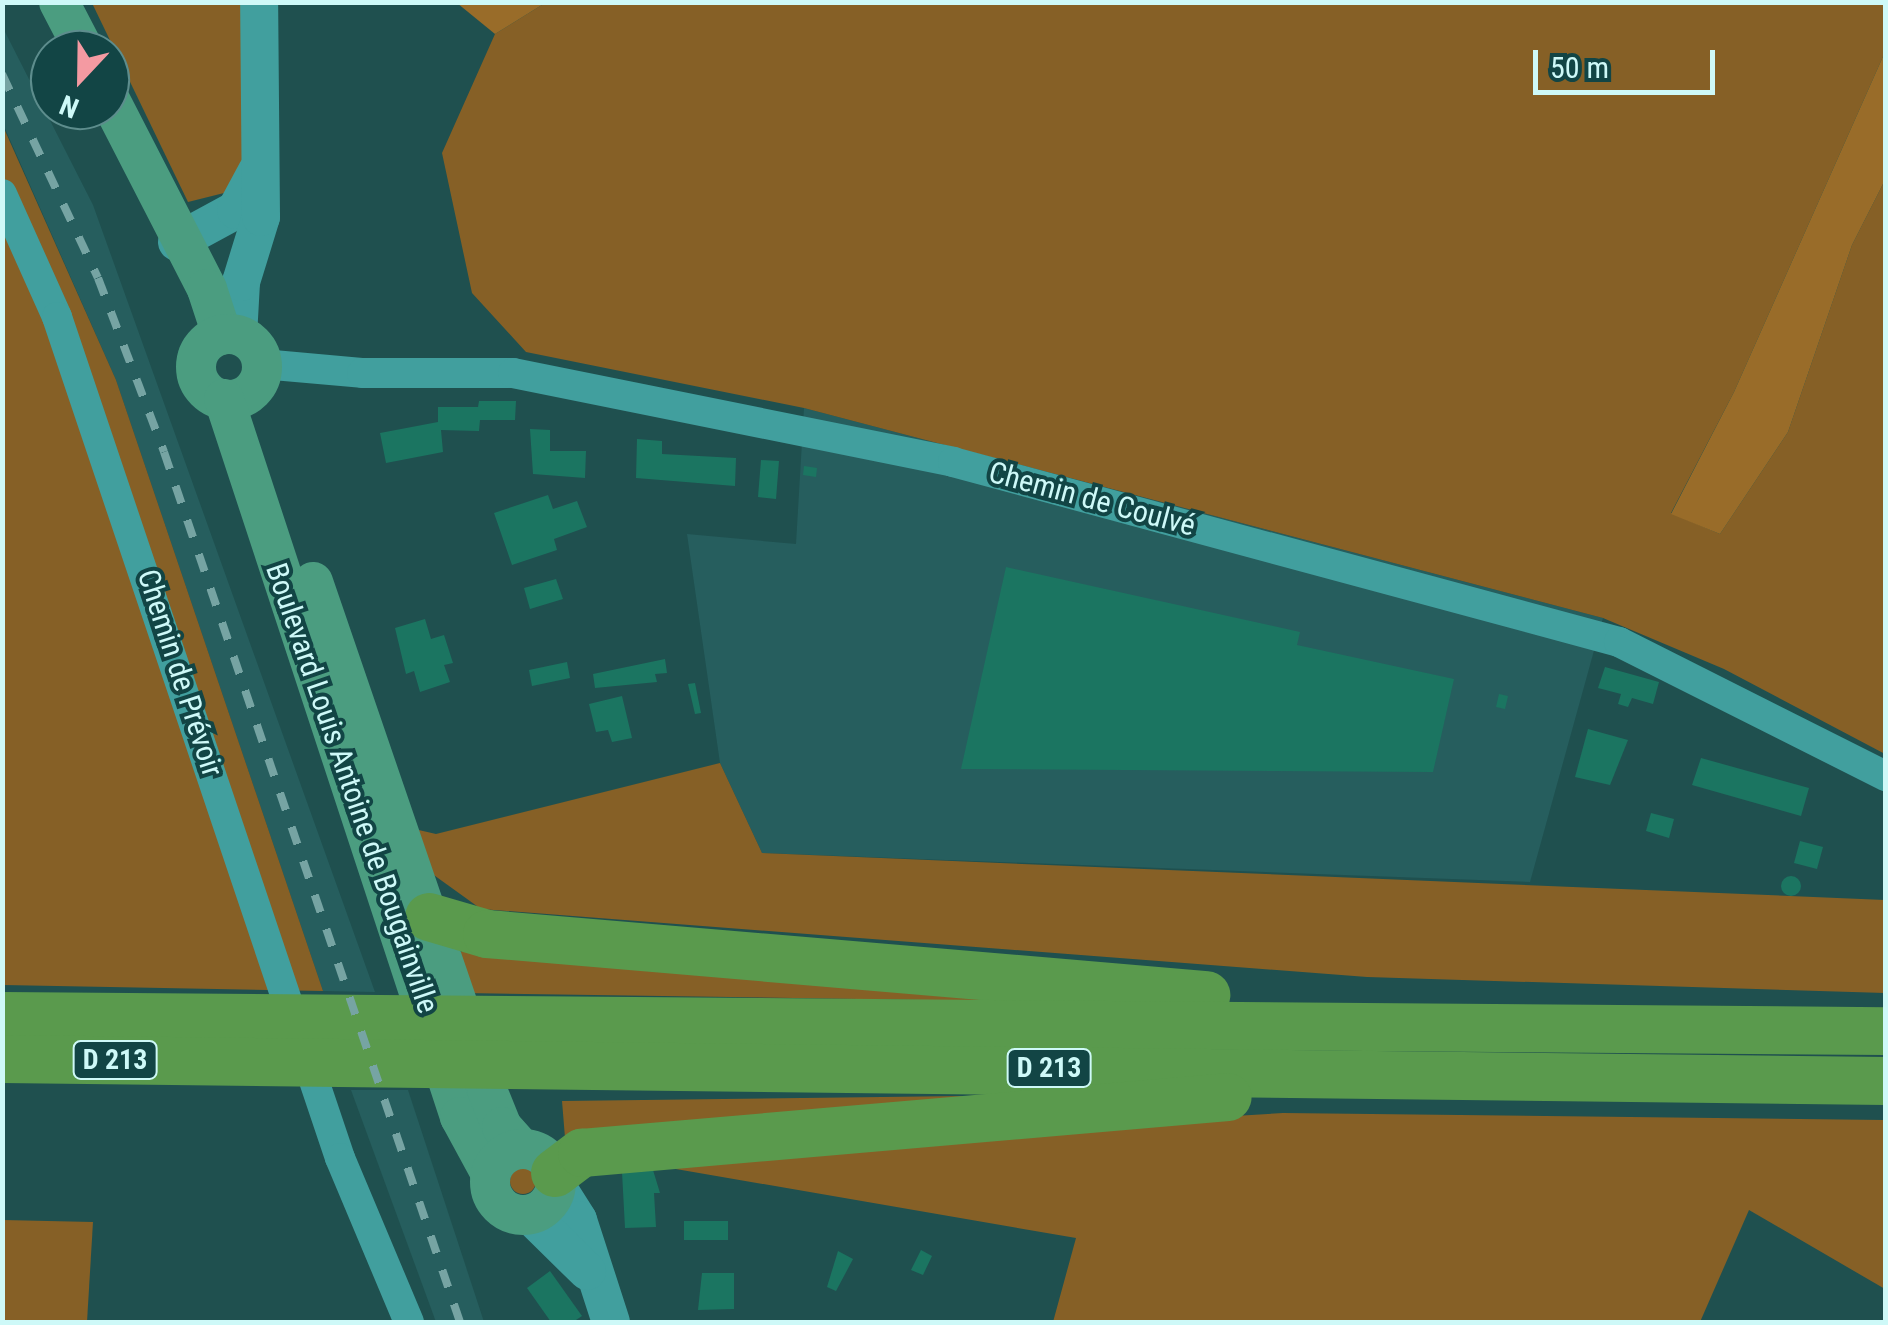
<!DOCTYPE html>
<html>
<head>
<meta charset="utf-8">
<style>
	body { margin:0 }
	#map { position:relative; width:1888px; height:1325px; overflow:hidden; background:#1f504f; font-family:"Roboto Condensed",sans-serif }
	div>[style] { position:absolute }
	.built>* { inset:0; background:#265e5e }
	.green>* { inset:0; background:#866026 }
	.round { border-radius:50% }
	.forest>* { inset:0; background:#996c29 }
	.building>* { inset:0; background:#1b7561 }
	.minor>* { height:30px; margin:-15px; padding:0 15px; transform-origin:15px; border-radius:15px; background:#419f9e }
	.tertiary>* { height:38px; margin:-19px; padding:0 19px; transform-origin:19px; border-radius:19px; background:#419f9e }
	.secondary>* { height:40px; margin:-20px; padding:0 20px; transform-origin:20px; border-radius:20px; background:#4b9d80 }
	.secondary>.ring { margin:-20px; padding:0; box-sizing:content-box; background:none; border:40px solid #4b9d80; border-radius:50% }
	.trunk>* { height:48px; margin:-24px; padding:0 24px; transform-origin:24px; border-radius:24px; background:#5a9a4d }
	.rail>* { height:8px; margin-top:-4px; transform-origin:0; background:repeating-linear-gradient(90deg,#76a4a3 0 18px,transparent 0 36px) }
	span { translate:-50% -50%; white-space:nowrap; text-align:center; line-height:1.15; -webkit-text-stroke:8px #124545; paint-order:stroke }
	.shield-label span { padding:2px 8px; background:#124545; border:2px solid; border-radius:8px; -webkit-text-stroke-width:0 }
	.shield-label { font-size:28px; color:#cef9f8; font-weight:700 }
	.street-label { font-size:30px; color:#cef9f8 }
	.frame { position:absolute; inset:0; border:5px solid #cef9f8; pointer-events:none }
	.north { position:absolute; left:30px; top:30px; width:100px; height:100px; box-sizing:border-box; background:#124545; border:2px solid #5d8d8d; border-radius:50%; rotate:202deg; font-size:28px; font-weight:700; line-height:40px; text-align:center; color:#cef9f8 }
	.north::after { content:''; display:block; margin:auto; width:35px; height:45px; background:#f49aa2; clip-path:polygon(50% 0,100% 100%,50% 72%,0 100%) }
	.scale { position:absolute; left:1533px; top:50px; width:182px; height:45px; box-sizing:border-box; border:5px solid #cef9f8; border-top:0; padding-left:12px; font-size:30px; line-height:35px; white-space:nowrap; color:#cef9f8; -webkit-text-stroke:8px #124545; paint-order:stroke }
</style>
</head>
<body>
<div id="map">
	<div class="built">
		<i style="clip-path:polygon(2px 26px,93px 205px,375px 992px,323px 991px,116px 380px,3px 124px)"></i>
		<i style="clip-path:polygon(804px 408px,1603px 618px,1530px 882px,762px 853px,720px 763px,687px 534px,796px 544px)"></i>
		<i style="clip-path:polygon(351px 1090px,408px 1090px,484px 1322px,436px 1322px)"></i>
	</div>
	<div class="green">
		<i style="clip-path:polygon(92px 3px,247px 3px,244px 188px,188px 202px)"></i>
		<i style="clip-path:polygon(545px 3px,1885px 3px,1885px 52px,1734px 392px,1671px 513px,1720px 534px,1788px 432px,1852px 245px,1885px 180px,1885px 754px,1724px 669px,1603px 618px,804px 408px,526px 352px,472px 293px,442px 153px,495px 34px)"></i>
		<i style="clip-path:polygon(2px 124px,116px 380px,323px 991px,3px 985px)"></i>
		<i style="clip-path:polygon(720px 763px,762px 853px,1885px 900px,1885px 993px,1367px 977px,481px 909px,431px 873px,410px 828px,436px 834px)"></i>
		<i style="clip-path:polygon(464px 946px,1057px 1002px,463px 993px,455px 965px)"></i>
		<i style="clip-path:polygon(962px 1096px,1119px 1123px,1283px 1113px,1885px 1120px,1885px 1289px,1749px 1210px,1700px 1322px,1053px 1322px,1076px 1238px,566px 1150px,562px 1101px)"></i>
		<i class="round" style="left:510px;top:1168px;width:26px;height:26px"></i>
		<i style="clip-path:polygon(3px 1220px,93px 1222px,87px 1322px,3px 1322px)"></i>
	</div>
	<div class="forest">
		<i style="clip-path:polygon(457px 3px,545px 3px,495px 34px)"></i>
		<i style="clip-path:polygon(1885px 52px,1885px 180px,1852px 245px,1788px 432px,1720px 534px,1671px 514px,1734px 392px)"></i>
	</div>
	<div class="building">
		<i style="clip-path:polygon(479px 401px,516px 401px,515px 420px,480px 420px,479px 431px,441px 430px,443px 452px,386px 463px,380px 433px,438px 422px,438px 407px,478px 407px)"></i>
		<i style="clip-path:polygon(530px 429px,550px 430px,550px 451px,586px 451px,585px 478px,533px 474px)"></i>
		<i style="clip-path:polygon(637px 439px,662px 441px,662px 454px,736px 458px,735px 486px,636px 478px)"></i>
		<i style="clip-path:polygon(761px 460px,779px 461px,776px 499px,758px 497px)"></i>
		<i style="clip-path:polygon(804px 466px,817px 468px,816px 477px,803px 475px)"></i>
		<i style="clip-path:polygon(548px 495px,553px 509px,577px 501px,587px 527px,554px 539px,557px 550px,512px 565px,494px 513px)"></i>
		<i style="clip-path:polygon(1006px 567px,1300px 632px,1297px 645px,1454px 679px,1433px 772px,961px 769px)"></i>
		<i style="clip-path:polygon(556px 579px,563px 599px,530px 609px,524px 588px)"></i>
		<i style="clip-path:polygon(425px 619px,431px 639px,444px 635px,453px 663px,444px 665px,450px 682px,420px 692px,414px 671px,406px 674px,395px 628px)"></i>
		<i style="clip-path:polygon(665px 659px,667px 673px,655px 674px,657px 682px,595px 688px,593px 674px)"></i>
		<i style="clip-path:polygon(567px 662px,570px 678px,532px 686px,529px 670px)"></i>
		<i style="clip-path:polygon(1605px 667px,1659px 682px,1653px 704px,1632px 698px,1628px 707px,1618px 704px,1621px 694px,1598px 688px)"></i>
		<i style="clip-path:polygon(695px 683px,701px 713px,695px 714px,688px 684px)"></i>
		<i style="clip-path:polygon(1499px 694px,1508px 696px,1505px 709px,1496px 707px)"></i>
		<i style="clip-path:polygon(622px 696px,632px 738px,612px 742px,608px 730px,596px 732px,589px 704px)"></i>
		<i style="clip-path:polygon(1588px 729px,1628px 740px,1610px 785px,1575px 777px)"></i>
		<i style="clip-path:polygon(1701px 758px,1809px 788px,1801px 816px,1692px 785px)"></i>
		<i style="clip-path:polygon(1651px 813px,1674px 819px,1669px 838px,1646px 831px)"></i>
		<i style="clip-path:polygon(1800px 841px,1823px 847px,1817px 869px,1794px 863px)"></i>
		<i class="round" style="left:1781px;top:876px;width:20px;height:20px"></i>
		<i style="clip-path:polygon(653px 1170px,660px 1193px,654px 1193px,656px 1227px,625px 1228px,622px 1172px)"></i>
		<i style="clip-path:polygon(684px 1221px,728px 1221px,728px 1240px,684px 1240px)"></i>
		<i style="clip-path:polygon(921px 1250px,932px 1256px,923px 1275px,911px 1270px)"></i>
		<i style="clip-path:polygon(838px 1251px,853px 1259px,836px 1291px,827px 1287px)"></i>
		<i style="clip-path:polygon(550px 1271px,582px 1316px,573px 1322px,551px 1322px,527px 1288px)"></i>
		<i style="clip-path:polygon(702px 1273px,734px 1273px,734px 1309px,698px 1310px)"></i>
	</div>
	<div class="minor">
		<i style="left:2px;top:194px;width:135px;rotate:65.9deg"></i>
		<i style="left:57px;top:317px;width:887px;rotate:71.4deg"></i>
		<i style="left:340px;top:1158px;width:178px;rotate:67.2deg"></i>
		<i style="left:262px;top:364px;width:100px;rotate:5.1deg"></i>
		<i style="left:362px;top:373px;width:151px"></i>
		<i style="left:513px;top:373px;width:449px;rotate:11.4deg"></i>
		<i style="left:953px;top:462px;width:690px;rotate:15.12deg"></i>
		<i style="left:1619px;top:642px;width:299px;rotate:26.7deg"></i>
	</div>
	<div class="tertiary">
		<i style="left:177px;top:242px;width:67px;rotate:-28.5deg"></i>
		<i style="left:236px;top:210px;width:44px;rotate:-61.7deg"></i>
		<i style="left:238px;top:336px;width:54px;rotate:-86.8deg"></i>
		<i style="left:241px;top:282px;width:68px;rotate:-72.9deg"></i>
		<i style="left:261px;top:217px;width:215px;rotate:-90.5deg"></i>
		<i style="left:556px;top:1185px;width:41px;rotate:57.8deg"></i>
		<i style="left:578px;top:1220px;width:107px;rotate:72.1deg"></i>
		<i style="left:530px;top:1215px;width:80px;rotate:44.5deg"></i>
	</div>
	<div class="secondary">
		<i style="left:59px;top:2px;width:54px;rotate:62.5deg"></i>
		<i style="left:110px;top:100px;width:212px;rotate:62.8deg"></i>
		<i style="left:207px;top:289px;width:48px;rotate:71.9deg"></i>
		<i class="ring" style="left:196px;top:334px;width:26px;height:26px"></i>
		<i style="left:224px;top:399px;width:756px;rotate:71.8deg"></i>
		<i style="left:460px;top:1117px;width:63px;rotate:61.4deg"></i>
		<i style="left:313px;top:582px;width:537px;rotate:71.09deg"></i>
		<i style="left:487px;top:1090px;width:40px;rotate:68deg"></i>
		<i style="left:502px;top:1127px;width:28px;rotate:48deg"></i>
		<i class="ring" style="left:490px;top:1149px;width:26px;height:26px"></i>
	</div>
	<div class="trunk">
		<i style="left:429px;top:917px;width:60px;rotate:16.3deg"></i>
		<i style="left:487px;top:934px;width:722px;rotate:4.85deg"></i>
		<i style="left:2px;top:1016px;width:1884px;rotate:0.46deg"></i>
		<i style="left:2px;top:1059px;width:1884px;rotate:0.67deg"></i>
		<i style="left:555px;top:1173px;width:34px;rotate:-37deg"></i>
		<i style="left:582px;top:1153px;width:648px;rotate:-4.95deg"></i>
	</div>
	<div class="rail">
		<i style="left:2px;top:74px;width:225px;rotate:64.8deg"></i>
		<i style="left:98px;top:278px;width:186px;rotate:69.2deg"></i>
		<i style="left:164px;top:452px;width:919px;rotate:71.21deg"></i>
	</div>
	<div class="shield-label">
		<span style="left:115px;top:1060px">D 213</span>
		<span style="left:1049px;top:1068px">D 213</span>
	</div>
	<div class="street-label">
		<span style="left:1092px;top:499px;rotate:15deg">Chemin de Coulvé</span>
		<span style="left:180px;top:673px;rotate:72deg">Chemin de Prévoir</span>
		<span style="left:352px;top:788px;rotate:71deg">Boulevard Louis Antoine de Bougainville</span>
	</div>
	<div class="frame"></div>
	<div class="north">N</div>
	<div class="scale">50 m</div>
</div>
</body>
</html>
